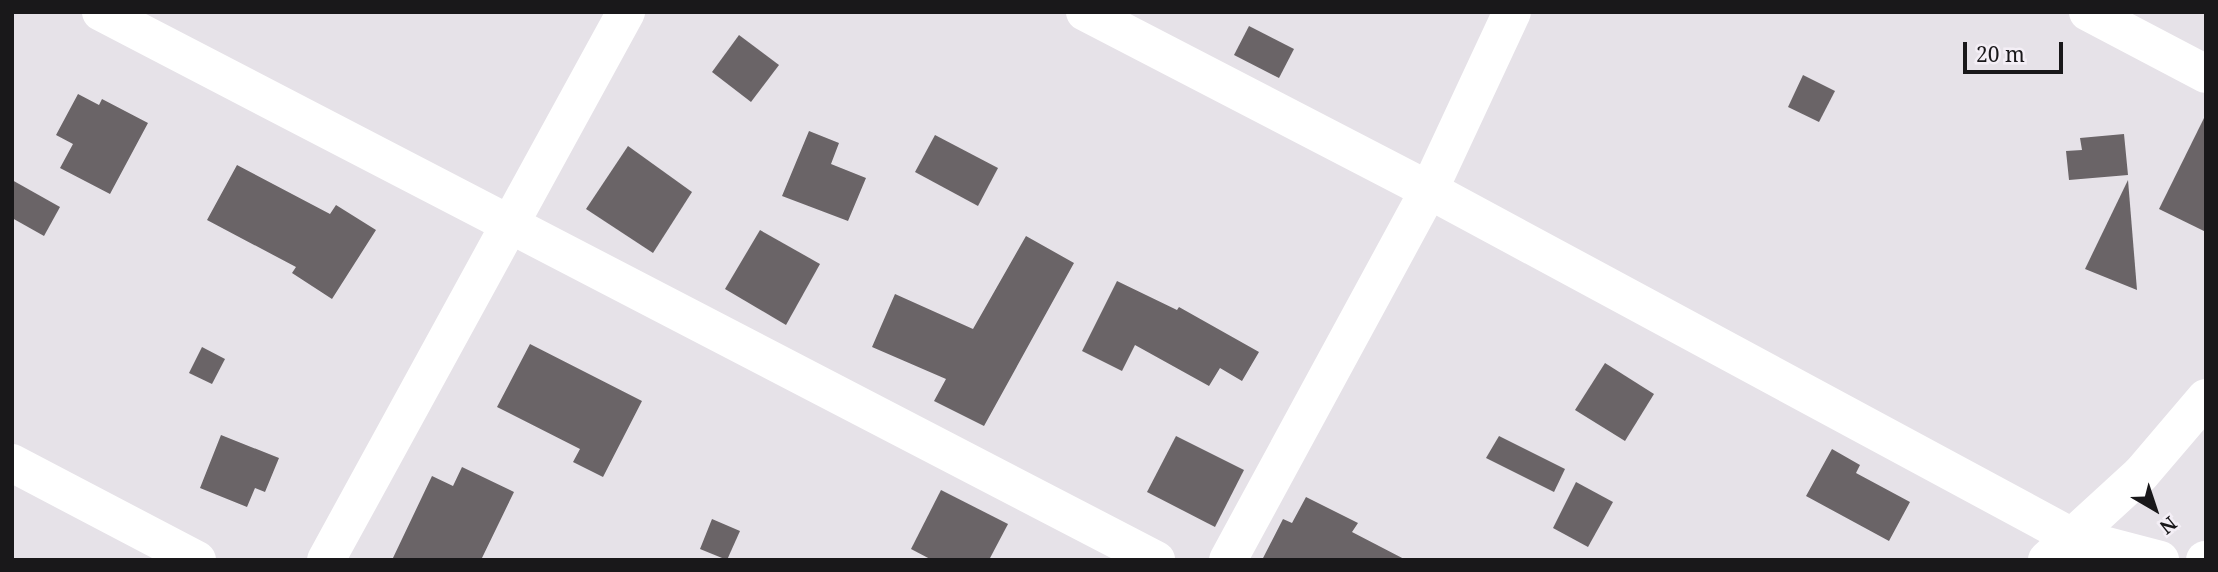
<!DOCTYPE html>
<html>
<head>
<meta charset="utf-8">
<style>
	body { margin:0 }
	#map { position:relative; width:2218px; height:572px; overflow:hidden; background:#e6e2e8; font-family:"Noto Serif",serif }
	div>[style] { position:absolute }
	.building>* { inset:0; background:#6a6467 }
	.street>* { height:38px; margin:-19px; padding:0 19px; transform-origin:19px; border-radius:19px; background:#fff }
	span { translate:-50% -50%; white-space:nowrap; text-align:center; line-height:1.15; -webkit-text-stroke:6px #f4eff6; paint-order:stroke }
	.frame { position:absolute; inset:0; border:14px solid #19181a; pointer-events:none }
	.north { position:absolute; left:2120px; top:474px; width:70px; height:70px; -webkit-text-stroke:5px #f4eff6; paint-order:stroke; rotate:141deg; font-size:19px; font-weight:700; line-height:28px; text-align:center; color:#19181a }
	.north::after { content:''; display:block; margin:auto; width:24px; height:32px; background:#19181a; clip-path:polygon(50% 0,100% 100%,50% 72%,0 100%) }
	.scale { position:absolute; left:1963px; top:42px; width:100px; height:32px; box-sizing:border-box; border:4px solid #19181a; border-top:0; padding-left:9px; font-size:21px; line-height:24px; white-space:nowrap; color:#19181a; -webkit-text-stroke:5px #f4eff6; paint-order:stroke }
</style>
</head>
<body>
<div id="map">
	<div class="building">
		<i style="clip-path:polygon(1249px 26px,1294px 49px,1279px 78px,1234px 55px)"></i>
		<i style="clip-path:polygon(739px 35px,779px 65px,751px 102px,712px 72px)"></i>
		<i style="clip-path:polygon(1803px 75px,1835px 91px,1819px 122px,1788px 107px)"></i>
		<i style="clip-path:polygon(78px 94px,99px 105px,102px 99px,148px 123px,110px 194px,60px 168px,73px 144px,56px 135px)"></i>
		<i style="clip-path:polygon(2206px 114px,2206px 232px,2159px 209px)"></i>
		<i style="clip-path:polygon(809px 131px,839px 143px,831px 164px,866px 178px,848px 221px,782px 196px)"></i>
		<i style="clip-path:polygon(2124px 134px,2128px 175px,2069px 180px,2066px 151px,2082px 150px,2080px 138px)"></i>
		<i style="clip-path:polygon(935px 135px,998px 168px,978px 206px,915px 172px)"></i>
		<i style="clip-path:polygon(628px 146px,692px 192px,653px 253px,586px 209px)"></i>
		<i style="clip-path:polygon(237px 165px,330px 214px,336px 205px,376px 230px,332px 299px,292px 273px,296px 267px,207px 220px)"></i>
		<i style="clip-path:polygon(12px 180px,60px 207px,44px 236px,12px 218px)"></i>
		<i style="clip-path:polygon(2128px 180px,2137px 290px,2085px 269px)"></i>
		<i style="clip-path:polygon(760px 230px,820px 264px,786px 325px,725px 289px)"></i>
		<i style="clip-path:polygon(1026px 236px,1074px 263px,984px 426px,934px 401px,946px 379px,872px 347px,895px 294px,973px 329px)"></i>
		<i style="clip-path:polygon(1117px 281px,1177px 310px,1179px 307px,1259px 352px,1242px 381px,1220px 368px,1209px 386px,1135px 345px,1122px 371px,1082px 351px)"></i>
		<i style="clip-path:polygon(530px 344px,642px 401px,603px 477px,573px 462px,580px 449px,497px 407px)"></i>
		<i style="clip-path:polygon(202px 347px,225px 359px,212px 384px,189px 373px)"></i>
		<i style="clip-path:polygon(1605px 363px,1654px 394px,1625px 441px,1575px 410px)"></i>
		<i style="clip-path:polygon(221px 435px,279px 458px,265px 492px,255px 488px,247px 507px,200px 488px)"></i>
		<i style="clip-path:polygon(1176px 436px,1244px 470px,1215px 527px,1147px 492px)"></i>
		<i style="clip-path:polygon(1499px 436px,1565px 469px,1554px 492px,1486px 458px)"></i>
		<i style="clip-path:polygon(1832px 449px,1860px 465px,1856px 473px,1910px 502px,1889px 541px,1806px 496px)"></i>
		<i style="clip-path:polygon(462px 467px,514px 492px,481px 560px,392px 560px,432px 476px,453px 486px)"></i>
		<i style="clip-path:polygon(1576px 482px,1613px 502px,1588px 547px,1553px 528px)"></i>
		<i style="clip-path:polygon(941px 490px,1008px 524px,989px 560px,932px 560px,911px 549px)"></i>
		<i style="clip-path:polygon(1306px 497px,1358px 523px,1352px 532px,1406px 560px,1262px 560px,1283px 519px,1292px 523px)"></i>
		<i style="clip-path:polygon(712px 519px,740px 531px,727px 560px,700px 549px)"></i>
	</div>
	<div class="street">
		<i style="left:101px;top:12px;width:1189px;rotate:27.45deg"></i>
		<i style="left:1085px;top:12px;width:387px;rotate:27.4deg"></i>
		<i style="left:1429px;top:190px;width:731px;rotate:28.35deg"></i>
		<i style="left:2072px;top:537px;width:91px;rotate:14.6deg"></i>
		<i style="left:2088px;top:12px;width:133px;rotate:27.7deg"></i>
		<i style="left:12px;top:463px;width:209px;rotate:27.7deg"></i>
		<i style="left:326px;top:560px;width:625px;rotate:-61.3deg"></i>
		<i style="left:1228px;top:560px;width:421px;rotate:-61.5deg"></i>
		<i style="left:1429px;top:190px;width:196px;rotate:-65deg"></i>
		<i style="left:2047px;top:560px;width:127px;rotate:-42.5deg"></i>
		<i style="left:2141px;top:474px;width:100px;rotate:-49.5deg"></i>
		<i style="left:2205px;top:560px;width:1px"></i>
	</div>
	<div class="frame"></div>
	<div class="north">N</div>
	<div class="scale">20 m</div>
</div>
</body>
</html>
